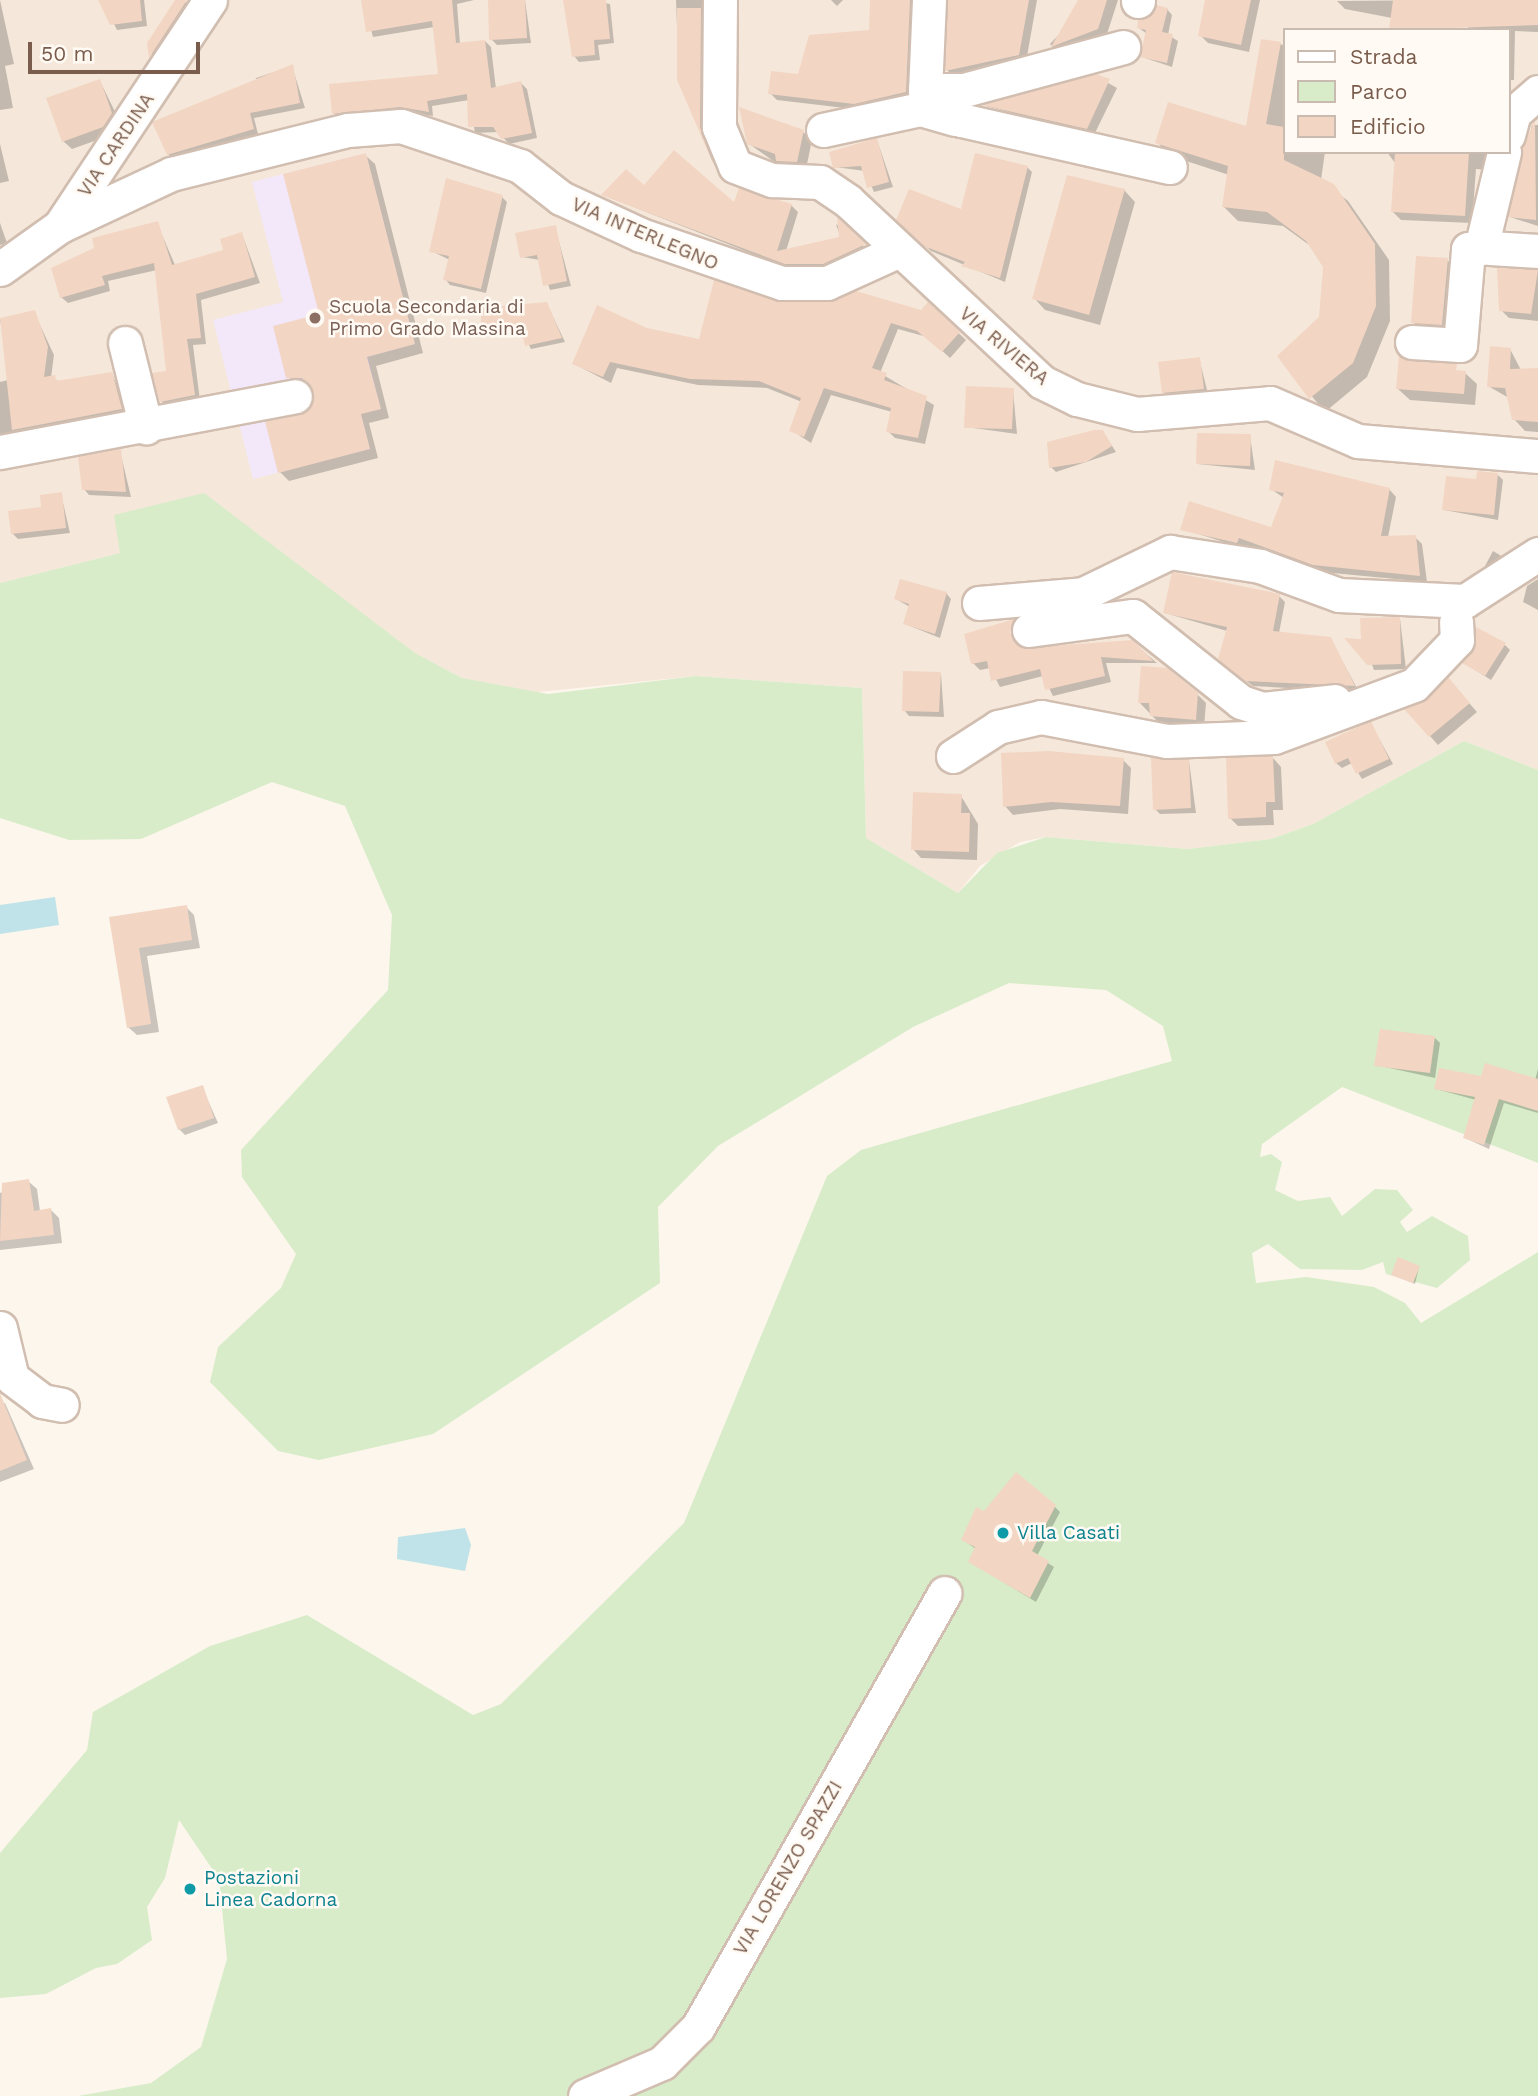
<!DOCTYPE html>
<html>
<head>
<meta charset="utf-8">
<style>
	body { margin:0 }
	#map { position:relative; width:1538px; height:2096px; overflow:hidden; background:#fdf6ec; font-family:"Work Sans",sans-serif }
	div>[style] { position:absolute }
	.residential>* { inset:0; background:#f5e8da }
	.education>* { inset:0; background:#f3e8fa }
	.green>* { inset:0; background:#d8ecc9 }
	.water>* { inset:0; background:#bfe3e8 }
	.shadow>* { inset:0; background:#0003 }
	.building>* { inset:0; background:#f3d5c3 }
	.roads { filter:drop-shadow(2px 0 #d1beb0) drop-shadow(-2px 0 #d1beb0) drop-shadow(0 2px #d1beb0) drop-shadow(0 -2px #d1beb0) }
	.minor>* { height:33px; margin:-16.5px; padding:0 16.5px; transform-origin:16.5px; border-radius:16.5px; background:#fff }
	.dots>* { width:19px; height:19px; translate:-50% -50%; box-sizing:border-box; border:4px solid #fffaf3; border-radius:50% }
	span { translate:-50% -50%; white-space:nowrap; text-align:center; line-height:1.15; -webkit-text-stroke:5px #fffaf3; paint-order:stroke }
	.street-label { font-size:19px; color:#7a5c4d }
	.education-label { font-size:19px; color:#785e54 }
	.left { translate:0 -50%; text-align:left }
	.culture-label { font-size:19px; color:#0d838f }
	.legend { position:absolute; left:1283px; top:28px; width:228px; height:126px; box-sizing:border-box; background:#fffaf3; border:2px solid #cabbb1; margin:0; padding:9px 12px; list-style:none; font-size:21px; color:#7a5c4d }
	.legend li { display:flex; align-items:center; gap:14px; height:35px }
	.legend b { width:35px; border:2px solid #cabbb1 }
	.scale { position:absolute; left:28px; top:42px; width:172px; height:32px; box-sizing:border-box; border:4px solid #7a5c4d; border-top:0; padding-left:9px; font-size:21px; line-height:24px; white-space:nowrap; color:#7a5c4d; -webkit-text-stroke:5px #fffaf3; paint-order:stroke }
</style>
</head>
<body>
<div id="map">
	<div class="residential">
		<i style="clip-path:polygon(evenodd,0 0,1538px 0,1538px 770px,1464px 741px,1313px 824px,1271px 839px,1188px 849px,1046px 837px,1020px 842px,980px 866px,958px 893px,866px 838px,862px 688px,696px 676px,529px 693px,462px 678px,415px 653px,120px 553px,0 583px,0 0,1284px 30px,1508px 30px,1508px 152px,1284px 152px,1284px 30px)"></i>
	</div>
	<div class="education">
		<i style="clip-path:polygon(366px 153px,415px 344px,368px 357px,381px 409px,361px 414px,370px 449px,253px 479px,213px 320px,283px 302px,252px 182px)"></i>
	</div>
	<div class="green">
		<i style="clip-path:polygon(204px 493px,415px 653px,462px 678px,548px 694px,696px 676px,862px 688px,866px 838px,958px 893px,997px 853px,1046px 837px,1188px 849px,1271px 839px,1313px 824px,1464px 741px,1538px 770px,1538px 1163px,1342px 1087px,1262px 1144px,1260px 1157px,1271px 1154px,1282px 1162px,1275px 1190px,1298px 1201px,1330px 1197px,1342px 1216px,1375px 1189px,1397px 1190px,1413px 1210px,1400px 1222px,1407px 1232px,1432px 1216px,1468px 1236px,1470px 1260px,1437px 1288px,1386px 1274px,1383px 1262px,1362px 1270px,1300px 1269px,1268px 1244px,1252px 1253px,1256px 1283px,1306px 1277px,1374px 1287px,1405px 1303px,1421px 1323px,1538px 1252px,1538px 2096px,78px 2096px,151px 2083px,201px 2047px,227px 1959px,219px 1879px,179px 1820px,165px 1878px,147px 1907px,152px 1940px,117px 1964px,96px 1968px,46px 1994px,0 1998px,0 1853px,87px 1750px,93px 1712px,210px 1646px,307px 1615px,473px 1715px,501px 1704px,684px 1523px,827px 1176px,861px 1150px,1172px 1061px,1163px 1026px,1106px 990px,1009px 983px,913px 1027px,718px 1146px,658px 1207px,660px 1283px,433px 1434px,319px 1460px,278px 1451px,210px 1382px,218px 1347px,281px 1288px,296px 1254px,242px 1177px,241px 1150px,388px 990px,392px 915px,345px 806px,272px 782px,141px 839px,69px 840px,0 818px,0 583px,120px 553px,114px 515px)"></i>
	</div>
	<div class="water">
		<i style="clip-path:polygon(55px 897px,59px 925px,0 934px,0 905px)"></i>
		<i style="clip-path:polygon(465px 1528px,471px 1545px,465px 1571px,397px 1559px,398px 1537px)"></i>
	</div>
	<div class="shadow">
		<i style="clip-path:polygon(0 0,14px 64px,5px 66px,13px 108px,0 110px)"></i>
		<i style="clip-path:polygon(102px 0,144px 0,147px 26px,117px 30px)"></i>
		<i style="clip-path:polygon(177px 0,191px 4px,154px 61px,149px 43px)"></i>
		<i style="clip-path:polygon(363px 0,474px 0,457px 4px,460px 44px,485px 41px,491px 47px,496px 89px,521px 83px,527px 89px,537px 138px,509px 144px,498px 132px,475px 133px,469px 100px,432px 106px,433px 116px,407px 112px,340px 119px,334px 113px,440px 76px,434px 27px,373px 37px)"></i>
		<i style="clip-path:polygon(525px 0,531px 43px,497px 45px,491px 39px)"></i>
		<i style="clip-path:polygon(587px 0,610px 4px,614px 43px,598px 45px,600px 60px,579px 62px,574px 56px)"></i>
		<i style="clip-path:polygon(676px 0,714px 0,707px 136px,713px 163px,679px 80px)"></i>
		<i style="clip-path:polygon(831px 0,843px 0,837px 6px)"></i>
		<i style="clip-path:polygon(871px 0,923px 0,913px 99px,862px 110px,777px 100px,770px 93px,871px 31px)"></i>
		<i style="clip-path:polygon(950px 0,1037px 0,1026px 62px,954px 77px,947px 70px)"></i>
		<i style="clip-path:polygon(1080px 0,1118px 0,1106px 37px,1058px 52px,1050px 44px,1075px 18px)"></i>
		<i style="clip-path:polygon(1207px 0,1260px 0,1249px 52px,1208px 43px,1200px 35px)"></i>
		<i style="clip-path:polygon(1449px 0,1445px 30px,1391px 30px,1392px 18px,1345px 9px,1337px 1px)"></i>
		<i style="clip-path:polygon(1469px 0,1538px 0,1538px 32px,1515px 31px,1514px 80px,1508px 80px,1508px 30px,1468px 30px)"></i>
		<i style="clip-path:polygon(1167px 9px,1172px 15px,1168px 35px,1178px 41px,1172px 67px,1142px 57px,1147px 34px,1139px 28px)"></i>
		<i style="clip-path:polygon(1263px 41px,1284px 45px,1284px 152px,1325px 152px,1321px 180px,1348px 201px,1389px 260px,1390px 321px,1367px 377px,1325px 412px,1279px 357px,1321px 318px,1325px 266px,1312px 247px,1283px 226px,1238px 221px,1224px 207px,1229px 175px,1171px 156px,1157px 142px,1247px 129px)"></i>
		<i style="clip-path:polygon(292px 66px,305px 108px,254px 118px,258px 134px,173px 160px,168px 154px,258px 85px,256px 78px)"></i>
		<i style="clip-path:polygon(1096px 76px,1117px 88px,1094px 135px,986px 106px)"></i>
		<i style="clip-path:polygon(100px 81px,120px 122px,111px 135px,72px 149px,63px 141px)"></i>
		<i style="clip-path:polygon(1532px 125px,1538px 125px,1538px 226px,1510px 217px)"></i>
		<i style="clip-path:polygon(803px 132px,812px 140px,806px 169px,783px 168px,748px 143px)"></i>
		<i style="clip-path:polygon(877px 140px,893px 187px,874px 192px,865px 171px,835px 167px)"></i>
		<i style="clip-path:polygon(0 144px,9px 181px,0 183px)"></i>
		<i style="clip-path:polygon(1387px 152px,1493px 152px,1489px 170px,1476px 169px,1472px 223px,1401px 220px,1393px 212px,1395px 163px)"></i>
		<i style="clip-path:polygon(365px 155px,375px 164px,423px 353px,376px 366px,389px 418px,369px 423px,378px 458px,289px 481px,280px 472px,316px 393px,288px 377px,321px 315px)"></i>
		<i style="clip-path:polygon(1027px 167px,1032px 172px,1005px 282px,931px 251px,898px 219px,962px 212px)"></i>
		<i style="clip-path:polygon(644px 188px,735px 205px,791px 205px,798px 212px,786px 251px,841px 239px,836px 224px,871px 252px,831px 270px,794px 270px,603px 195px)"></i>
		<i style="clip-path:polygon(1124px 190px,1135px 202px,1100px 325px,1045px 310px,1034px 298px)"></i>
		<i style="clip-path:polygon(502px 197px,507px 202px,486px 293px,450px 285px,445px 279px,450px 260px,431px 251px)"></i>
		<i style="clip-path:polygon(0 223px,7px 243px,0 245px)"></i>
		<i style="clip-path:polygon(157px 223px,175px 265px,225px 251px,242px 234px,260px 283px,201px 300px,206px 344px,193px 345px,200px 401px,167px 407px,161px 401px,168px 372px,157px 270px,108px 281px,110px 291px,68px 303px,61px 297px)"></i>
		<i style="clip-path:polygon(555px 227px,571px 286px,550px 290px,540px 260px,522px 257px)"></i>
		<i style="clip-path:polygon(1447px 260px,1456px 269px,1450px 332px,1422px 331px,1413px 322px)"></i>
		<i style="clip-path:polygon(1499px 270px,1538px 271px,1538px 321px,1509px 318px,1501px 310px)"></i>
		<i style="clip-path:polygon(547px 304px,565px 342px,531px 349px,524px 335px,483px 331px)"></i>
		<i style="clip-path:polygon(781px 304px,922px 312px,928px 305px,966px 340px,950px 358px,927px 337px,898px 329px,880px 373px,934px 405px,925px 444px,895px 438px,888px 431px,892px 412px,831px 395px,811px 443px,791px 430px,802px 402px,767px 388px,698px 385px,617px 368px,611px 383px,574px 364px,646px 330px,700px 341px)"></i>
		<i style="clip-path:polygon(34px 312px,54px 355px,51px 378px,60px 382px,112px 373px,128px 416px,0 443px,0 382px,12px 379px,0 320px)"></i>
		<i style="clip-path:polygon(1510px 349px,1521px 370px,1538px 370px,1538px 432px,1525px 431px,1514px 419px,1509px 398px,1488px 386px)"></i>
		<i style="clip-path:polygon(1199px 358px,1208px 394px,1169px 397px,1164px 392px)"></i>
		<i style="clip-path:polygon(1465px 373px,1477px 384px,1475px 405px,1410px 400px,1398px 389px)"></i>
		<i style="clip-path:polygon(1013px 390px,1017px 434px,966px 427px)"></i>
		<i style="clip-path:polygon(1103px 432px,1116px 452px,1056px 472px,1051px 467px)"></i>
		<i style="clip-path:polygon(1250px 436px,1255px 470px,1198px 464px)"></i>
		<i style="clip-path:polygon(120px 451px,131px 497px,89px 495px,84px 489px)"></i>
		<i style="clip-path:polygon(1498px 475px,1503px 480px,1498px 520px,1444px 510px,1477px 481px)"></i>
		<i style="clip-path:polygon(1271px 489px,1389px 489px,1396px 497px,1388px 537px,1415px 537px,1422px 544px,1427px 582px,1322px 572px,1182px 529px,1272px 529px,1284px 498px)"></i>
		<i style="clip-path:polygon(61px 494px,70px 533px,18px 539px,12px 533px)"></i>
		<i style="clip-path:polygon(1493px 551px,1503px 557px,1487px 567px,1485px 566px)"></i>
		<i style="clip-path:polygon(1538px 579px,1538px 610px,1523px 602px,1527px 586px)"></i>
		<i style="clip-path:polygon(946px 593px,951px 599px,940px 638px,905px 624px,910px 607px,896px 599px)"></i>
		<i style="clip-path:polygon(1279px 596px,1285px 602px,1279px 633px,1330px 638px,1359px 692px,1253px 686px,1226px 665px,1227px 631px,1165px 613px)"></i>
		<i style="clip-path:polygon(1400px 619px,1406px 669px,1374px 670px,1363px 641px)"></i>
		<i style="clip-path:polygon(evenodd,1013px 621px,1023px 650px,1132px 642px,1157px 663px,1106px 663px,1111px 682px,1053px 696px,1043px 676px,1000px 687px,990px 668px,980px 670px,973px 663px,1013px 621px,1010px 628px,1013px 628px,1010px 642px,1010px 628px)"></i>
		<i style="clip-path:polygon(1505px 645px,1510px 650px,1491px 680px,1464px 663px)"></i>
		<i style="clip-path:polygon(941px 674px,944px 717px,909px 716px,904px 710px)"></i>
		<i style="clip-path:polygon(1456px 688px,1477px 712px,1438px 745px,1430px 736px)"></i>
		<i style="clip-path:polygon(1197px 694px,1206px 703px,1204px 727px,1160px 724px,1140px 703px)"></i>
		<i style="clip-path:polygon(1371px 724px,1393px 764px,1362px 779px,1352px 763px,1342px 768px,1336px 763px)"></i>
		<i style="clip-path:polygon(1273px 758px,1281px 767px,1283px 810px,1273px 810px,1274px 825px,1238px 826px,1230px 818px)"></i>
		<i style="clip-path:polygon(1123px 760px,1131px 768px,1128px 814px,1060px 809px,1013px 815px,1005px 806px)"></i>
		<i style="clip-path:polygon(1189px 761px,1196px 813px,1160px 814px,1155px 809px)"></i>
		<i style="clip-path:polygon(961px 796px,978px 824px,977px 860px,921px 858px,913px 849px)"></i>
		<i style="clip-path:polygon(186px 907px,194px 915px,200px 948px,147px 956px,159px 1032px,137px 1035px,128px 1027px,111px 919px)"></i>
		<i style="clip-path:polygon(1435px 1038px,1440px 1043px,1435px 1078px,1376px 1065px)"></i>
		<i style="clip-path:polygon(1538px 1069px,1538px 1113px,1504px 1103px,1489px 1149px,1465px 1138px,1476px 1100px,1436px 1089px,1482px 1078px,1535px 1080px)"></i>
		<i style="clip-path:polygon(202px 1087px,218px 1123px,185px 1135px,179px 1129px)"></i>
		<i style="clip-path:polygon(28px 1181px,37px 1189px,40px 1211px,51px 1210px,59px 1218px,62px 1243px,0 1250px,0 1193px)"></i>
		<i style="clip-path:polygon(1419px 1267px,1415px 1284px,1395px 1276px)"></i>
		<i style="clip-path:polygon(5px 1403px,34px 1469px,0 1482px,0 1405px)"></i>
		<i style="clip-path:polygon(1055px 1507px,1060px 1512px,1037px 1556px,1054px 1567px,1036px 1602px,970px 1562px,976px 1549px,963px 1540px,984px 1513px)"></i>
	</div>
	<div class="building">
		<i style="clip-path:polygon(98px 0,140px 0,142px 21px,110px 25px)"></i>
		<i style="clip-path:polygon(175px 0,187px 0,149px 58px,147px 43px)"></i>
		<i style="clip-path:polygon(361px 0,452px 0,456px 43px,485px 40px,491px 88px,521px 81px,532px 133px,501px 139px,493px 127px,468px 127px,467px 94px,427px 101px,429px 112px,400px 107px,332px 114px,329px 84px,438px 74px,432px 21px,366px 32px)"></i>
		<i style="clip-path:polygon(488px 0,525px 0,527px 38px,489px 40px)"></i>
		<i style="clip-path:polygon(563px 0,606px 0,610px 39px,594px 40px,595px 55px,572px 57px)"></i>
		<i style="clip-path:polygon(870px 0,910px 0,906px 92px,854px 104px,768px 94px,771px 71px,798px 74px,809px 35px,869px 30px)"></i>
		<i style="clip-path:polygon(948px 0,1029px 0,1019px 55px,945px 71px)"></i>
		<i style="clip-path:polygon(1078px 0,1107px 0,1098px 29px,1051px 47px)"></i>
		<i style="clip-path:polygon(1205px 0,1251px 0,1241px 45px,1198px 36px)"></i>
		<i style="clip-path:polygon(1393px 0,1538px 0,1538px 25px,1389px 30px)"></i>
		<i style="clip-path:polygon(1156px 5px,1168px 8px,1162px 32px,1173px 34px,1167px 63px,1140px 57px,1146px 30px,1137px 28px,1138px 20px)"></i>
		<i style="clip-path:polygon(677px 8px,701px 8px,700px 127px,711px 159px,677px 80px)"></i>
		<i style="clip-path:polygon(1261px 39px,1281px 42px,1266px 124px,1284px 127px,1284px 160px,1334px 184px,1375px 244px,1376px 306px,1353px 363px,1309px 399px,1277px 356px,1319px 317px,1323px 267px,1306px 241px,1267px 212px,1222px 207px,1228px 166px,1155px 143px,1168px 102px,1246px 126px)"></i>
		<i style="clip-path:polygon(293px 64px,300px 103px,250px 113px,254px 129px,167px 155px,152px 122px)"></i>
		<i style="clip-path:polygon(1096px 74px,1110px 79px,1087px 129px,982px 105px)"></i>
		<i style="clip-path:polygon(100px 79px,112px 113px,103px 127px,62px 142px,46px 98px)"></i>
		<i style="clip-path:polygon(739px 107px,804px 130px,797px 162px,776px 161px,775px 154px,747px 144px)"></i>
		<i style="clip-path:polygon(1535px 120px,1536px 220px,1508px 217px,1523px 147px)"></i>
		<i style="clip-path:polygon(877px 138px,889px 182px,867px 188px,861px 166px,833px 168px,829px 152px)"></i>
		<i style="clip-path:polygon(674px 150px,734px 202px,739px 188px,792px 204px,777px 251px,839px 237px,837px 217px,866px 244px,823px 264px,785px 264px,601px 195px,626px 169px,644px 185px)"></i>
		<i style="clip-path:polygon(1395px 152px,1469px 152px,1465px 216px,1391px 212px)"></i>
		<i style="clip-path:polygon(366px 153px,415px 344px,367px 357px,381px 409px,361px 414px,370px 449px,278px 473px,265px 421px,307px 411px,314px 393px,302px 378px,286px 378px,273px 326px,319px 314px,283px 174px)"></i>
		<i style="clip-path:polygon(975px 153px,1028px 166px,1000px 278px,961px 266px,965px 262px,924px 246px,896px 220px,909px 189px,961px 209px)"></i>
		<i style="clip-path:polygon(1067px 175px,1125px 189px,1089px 315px,1032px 299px)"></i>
		<i style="clip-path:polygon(446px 178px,503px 195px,481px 289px,443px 280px,449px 256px,429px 252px)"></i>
		<i style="clip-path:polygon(158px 221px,172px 265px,223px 250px,220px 239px,242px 232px,255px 277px,196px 294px,201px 338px,187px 339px,195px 395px,160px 402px,152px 373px,166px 371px,154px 263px,102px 276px,105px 285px,60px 298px,51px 268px,94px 248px,92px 238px)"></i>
		<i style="clip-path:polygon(556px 225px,567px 281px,543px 286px,537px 255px,520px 258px,515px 233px)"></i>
		<i style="clip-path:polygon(1416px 256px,1448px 258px,1442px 325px,1411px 323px)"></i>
		<i style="clip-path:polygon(1497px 268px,1538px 270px,1531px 314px,1499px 311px)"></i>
		<i style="clip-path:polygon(714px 280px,782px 302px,828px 302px,856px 291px,921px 310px,928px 302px,960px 332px,942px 352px,917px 331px,891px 323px,872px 368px,887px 373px,884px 380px,927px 396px,918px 438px,886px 432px,891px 408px,824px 388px,804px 437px,789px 431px,801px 398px,759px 381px,690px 379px,610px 362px,603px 377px,572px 364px,597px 305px,647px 328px,699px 339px)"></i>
		<i style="clip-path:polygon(547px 302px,562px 338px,525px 346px,522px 332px,481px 331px,481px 308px)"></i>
		<i style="clip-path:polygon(35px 310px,48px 347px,44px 377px,55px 375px,56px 381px,112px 372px,122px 409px,12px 430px,0 318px)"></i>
		<i style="clip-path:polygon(1490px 346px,1511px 348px,1510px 369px,1538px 368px,1538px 422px,1512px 420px,1505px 388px,1487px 387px)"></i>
		<i style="clip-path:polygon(1399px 355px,1457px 364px,1456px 370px,1466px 371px,1464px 394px,1396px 389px)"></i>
		<i style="clip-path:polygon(1200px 357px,1204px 389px,1162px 393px,1158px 362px)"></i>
		<i style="clip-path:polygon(966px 386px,1014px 388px,1012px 429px,964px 428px)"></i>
		<i style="clip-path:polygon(1094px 430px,1103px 430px,1112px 446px,1086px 462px,1049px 468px,1047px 442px)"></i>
		<i style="clip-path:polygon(1197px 433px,1251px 434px,1250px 466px,1196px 464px)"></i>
		<i style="clip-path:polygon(121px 449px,126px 492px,82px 490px,78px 457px)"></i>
		<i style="clip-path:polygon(1275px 460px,1390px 488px,1381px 536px,1416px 535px,1420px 576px,1313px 565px,1239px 538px,1237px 543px,1180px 530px,1189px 501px,1271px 527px,1284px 493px,1269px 490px)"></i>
		<i style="clip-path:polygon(1477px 471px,1498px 473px,1494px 515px,1442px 510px,1446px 476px,1476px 479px)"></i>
		<i style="clip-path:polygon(62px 492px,66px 528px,11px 534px,8px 511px,41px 507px,40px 495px)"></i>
		<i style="clip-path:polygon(1172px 572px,1280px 594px,1273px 631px,1331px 637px,1355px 686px,1245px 681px,1218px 659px,1227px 627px,1163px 613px)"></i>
		<i style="clip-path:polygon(900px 579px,947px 592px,935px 634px,903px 624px,909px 604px,894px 599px)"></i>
		<i style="clip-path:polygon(1400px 617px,1401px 664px,1367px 665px,1344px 638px,1361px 639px,1360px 618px)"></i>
		<i style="clip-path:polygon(1014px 619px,1010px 633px,1022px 648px,1133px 640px,1153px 661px,1101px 657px,1105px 676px,1045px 690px,1040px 669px,991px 681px,987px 661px,971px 664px,964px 634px)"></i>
		<i style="clip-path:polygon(1476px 627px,1506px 643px,1485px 676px,1462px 663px,1475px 647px)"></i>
		<i style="clip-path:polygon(1141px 666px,1167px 668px,1198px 693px,1196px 720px,1150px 716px,1149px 703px,1138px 703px)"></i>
		<i style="clip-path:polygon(903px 671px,941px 672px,939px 712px,902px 711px)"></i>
		<i style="clip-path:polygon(1448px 677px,1470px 703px,1429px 737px,1404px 709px,1427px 699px)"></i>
		<i style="clip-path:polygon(1371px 721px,1389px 759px,1356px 774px,1348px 758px,1335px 764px,1325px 742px)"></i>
		<i style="clip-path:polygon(1049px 751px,1124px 758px,1120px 806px,1051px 802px,1003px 807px,1001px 753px)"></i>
		<i style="clip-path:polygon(1273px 756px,1275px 802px,1266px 802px,1266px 817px,1228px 819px,1226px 758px)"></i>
		<i style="clip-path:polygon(1151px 758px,1189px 759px,1191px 808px,1153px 810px)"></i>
		<i style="clip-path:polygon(913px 792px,962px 794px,961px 813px,970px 813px,969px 852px,911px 850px)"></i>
		<i style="clip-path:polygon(187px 905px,192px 940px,139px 948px,151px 1024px,127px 1028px,109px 917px)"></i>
		<i style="clip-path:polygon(1380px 1029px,1435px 1036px,1430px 1073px,1374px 1066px)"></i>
		<i style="clip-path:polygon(1485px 1063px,1538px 1079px,1538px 1111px,1499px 1099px,1484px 1145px,1463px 1138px,1475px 1097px,1434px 1089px,1439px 1068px,1481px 1076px)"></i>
		<i style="clip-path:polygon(203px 1085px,214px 1118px,178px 1130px,166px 1097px)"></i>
		<i style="clip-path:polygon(29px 1179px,34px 1211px,51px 1208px,54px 1235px,0 1241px,2px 1183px)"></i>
		<i style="clip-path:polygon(1398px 1257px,1420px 1266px,1413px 1283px,1391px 1275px)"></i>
		<i style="clip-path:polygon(0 1393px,27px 1460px,0 1471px)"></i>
		<i style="clip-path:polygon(1016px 1472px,1056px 1505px,1032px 1551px,1049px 1561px,1030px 1598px,968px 1562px,975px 1547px,961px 1540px,976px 1507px,984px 1511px)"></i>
	</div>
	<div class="roads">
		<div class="minor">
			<i style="left:720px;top:0;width:127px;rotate:90.5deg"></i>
			<i style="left:719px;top:127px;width:42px;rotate:67.7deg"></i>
			<i style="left:735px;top:166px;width:40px;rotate:21deg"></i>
			<i style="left:772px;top:180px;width:48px;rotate:2.4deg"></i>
			<i style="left:820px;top:182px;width:34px;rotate:34deg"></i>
			<i style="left:848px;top:201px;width:265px;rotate:43deg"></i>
			<i style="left:1042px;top:382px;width:39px;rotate:26deg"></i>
			<i style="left:1077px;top:399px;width:62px;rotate:14deg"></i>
			<i style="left:1137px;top:414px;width:133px;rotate:-4.7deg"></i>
			<i style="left:1270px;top:403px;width:96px;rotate:23.4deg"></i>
			<i style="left:1358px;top:441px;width:181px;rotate:4.8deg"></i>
			<i style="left:929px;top:0;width:90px;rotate:92.5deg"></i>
			<i style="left:925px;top:90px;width:14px;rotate:54deg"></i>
			<i style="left:933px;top:101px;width:34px;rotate:34deg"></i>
			<i style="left:961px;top:120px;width:214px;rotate:12.7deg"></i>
			<i style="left:1138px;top:1px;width:1px;rotate:-90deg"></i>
			<i style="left:925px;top:90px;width:39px"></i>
			<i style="left:964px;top:90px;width:165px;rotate:-15.1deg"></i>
			<i style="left:823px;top:130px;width:99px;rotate:-12.2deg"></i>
			<i style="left:920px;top:109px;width:36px;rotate:16deg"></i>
			<i style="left:1508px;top:135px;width:23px;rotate:-75deg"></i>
			<i style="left:1514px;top:113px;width:32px;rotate:-41deg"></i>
			<i style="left:60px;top:226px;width:123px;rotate:-25.1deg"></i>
			<i style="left:171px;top:174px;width:182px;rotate:-14deg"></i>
			<i style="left:348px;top:130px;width:53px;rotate:-4.3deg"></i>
			<i style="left:401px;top:126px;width:126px;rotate:18.6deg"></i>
			<i style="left:520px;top:166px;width:52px;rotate:38deg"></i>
			<i style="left:561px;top:198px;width:88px;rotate:24.8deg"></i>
			<i style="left:641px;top:235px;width:149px;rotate:18.8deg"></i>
			<i style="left:782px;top:283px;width:45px"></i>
			<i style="left:827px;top:283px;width:75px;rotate:-24.5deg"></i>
			<i style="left:1490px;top:248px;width:48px;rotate:3.6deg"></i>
			<i style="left:0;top:269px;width:74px;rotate:-35.6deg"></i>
			<i style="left:60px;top:226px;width:271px;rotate:-56.4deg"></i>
			<i style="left:1412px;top:342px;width:48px;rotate:3.6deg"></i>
			<i style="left:1460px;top:345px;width:96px;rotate:-85.2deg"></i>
			<i style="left:1468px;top:249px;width:13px;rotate:-4deg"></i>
			<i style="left:1481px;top:248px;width:99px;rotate:-76.5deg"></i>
			<i style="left:125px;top:343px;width:87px;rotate:76deg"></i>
			<i style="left:0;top:452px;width:300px;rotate:-10.7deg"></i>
			<i style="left:979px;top:603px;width:104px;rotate:-4.9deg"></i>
			<i style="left:1083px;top:594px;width:97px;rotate:-25.8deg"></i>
			<i style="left:1170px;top:552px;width:91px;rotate:8.8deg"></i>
			<i style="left:1260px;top:566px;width:84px;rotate:20.2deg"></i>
			<i style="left:1339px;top:595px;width:126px;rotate:2.7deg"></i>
			<i style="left:1465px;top:601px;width:87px;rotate:-32.8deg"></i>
			<i style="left:1029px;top:630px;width:105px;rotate:-7.7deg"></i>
			<i style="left:1133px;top:616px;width:138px;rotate:38.5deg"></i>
			<i style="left:1241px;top:702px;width:23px;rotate:18deg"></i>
			<i style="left:1263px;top:709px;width:72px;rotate:-6.3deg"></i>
			<i style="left:953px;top:756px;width:54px;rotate:-32.8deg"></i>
			<i style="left:998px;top:727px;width:44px;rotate:-13.1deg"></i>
			<i style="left:1041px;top:717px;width:128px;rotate:10.8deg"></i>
			<i style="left:1167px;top:741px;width:107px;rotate:-2.1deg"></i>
			<i style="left:1274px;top:737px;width:149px;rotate:-20.4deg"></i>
			<i style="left:1414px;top:685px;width:62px;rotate:-46.3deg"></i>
			<i style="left:1457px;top:640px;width:18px;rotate:-93deg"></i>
			<i style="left:0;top:1328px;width:51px;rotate:76.5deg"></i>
			<i style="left:12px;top:1378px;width:38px;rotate:37deg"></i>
			<i style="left:42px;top:1401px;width:20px;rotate:11deg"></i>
			<i style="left:585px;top:2096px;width:84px;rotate:-23.2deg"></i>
			<i style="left:662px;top:2063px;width:51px;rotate:-45deg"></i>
			<i style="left:698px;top:2027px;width:499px;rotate:-60.4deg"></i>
		</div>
	</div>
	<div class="dots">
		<i style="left:315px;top:318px;background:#8d6e63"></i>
		<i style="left:1003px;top:1533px;background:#0f9aa8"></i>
		<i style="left:190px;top:1889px;background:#0f9aa8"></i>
	</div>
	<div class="street-label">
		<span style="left:116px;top:145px;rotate:-56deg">VIA CARDINA</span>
		<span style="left:645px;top:234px;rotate:23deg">VIA INTERLEGNO</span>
		<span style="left:1004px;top:346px;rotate:40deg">VIA RIVIERA</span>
		<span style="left:788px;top:1868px;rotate:-60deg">VIA LORENZO SPAZZI</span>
	</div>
	<div class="education-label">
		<span class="left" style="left:329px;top:318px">Scuola Secondaria di<br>Primo Grado Massina</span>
	</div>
	<div class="culture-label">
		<span class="left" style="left:1017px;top:1533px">Villa Casati</span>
		<span class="left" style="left:204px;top:1889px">Postazioni<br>Linea Cadorna</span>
	</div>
	<ul class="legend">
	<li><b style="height:9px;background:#fff"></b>Strada</li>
	<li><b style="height:19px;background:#d8ecc9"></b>Parco</li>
	<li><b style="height:19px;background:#f3d5c3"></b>Edificio</li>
	</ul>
	<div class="scale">50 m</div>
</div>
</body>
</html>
